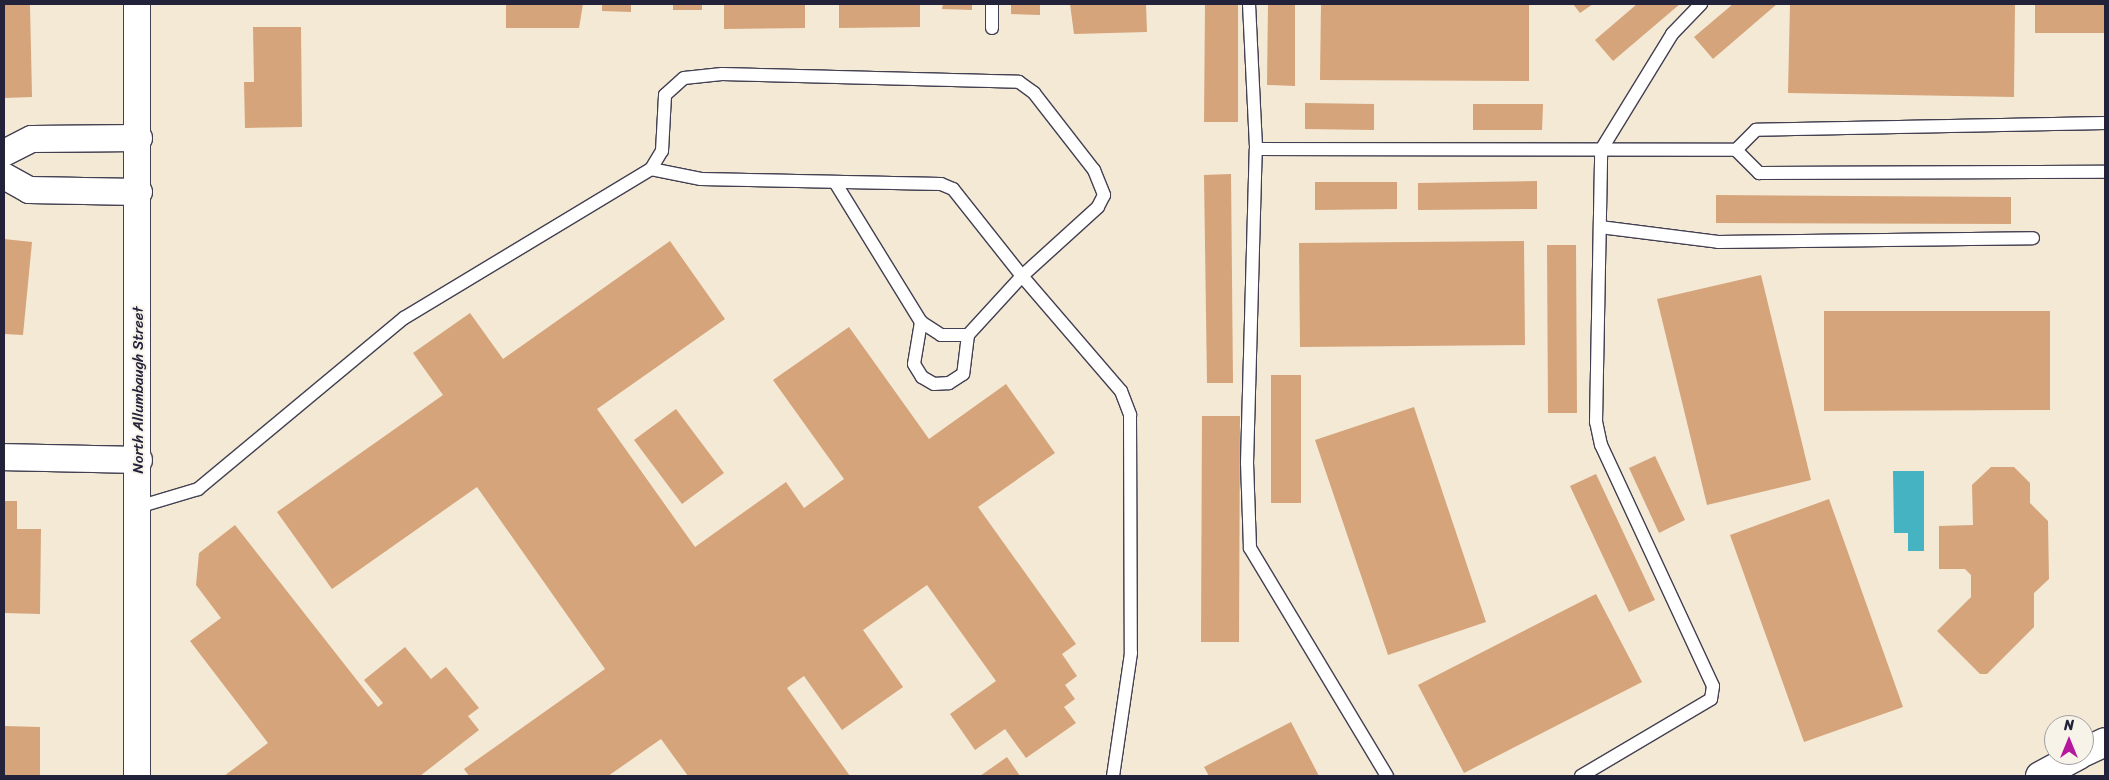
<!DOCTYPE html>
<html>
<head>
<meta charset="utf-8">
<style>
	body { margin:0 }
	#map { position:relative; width:2109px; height:780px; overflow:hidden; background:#f4e9d5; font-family:Sriracha,sans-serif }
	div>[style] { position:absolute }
	.water>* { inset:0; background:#45b3c1 }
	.building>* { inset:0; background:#d5a47b }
	.roads { filter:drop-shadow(1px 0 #424052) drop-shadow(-1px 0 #424052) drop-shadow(0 1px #424052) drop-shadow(0 -1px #424052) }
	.lane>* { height:12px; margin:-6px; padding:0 6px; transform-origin:6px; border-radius:6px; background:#fff }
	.street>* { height:26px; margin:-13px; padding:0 13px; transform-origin:13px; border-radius:13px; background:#fff }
	.highway>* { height:28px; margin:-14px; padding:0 14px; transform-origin:14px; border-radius:14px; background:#fff }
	span { translate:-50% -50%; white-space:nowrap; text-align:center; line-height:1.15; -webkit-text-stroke:4px #f7f3e8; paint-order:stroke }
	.street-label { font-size:15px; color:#22223b }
	.frame { position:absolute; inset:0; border:5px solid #22223b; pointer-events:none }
	.north { position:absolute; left:2044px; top:715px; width:50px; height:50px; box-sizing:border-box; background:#f7f3e8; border:1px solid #a29fa3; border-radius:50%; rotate:0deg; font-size:14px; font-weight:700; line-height:20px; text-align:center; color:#22223b }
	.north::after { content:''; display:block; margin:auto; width:18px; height:22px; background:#b5179e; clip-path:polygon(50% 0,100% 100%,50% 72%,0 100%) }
</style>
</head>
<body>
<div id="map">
	<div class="water">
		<i style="clip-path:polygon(1893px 471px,1924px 471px,1924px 551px,1908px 551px,1908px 533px,1894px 533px)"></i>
	</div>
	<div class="building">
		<i style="clip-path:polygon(506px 4px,583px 4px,579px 28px,506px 28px)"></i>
		<i style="clip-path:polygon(602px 4px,631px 4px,631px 12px,602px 11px)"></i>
		<i style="clip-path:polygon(673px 4px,702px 4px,702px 10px,673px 10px)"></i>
		<i style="clip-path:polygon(724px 4px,805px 4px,805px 28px,724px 29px)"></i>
		<i style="clip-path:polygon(839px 4px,920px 4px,920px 27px,839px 28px)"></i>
		<i style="clip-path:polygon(943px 4px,972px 4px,972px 10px,942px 9px)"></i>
		<i style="clip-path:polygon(1011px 4px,1040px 4px,1040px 15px,1011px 14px)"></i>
		<i style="clip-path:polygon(1070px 4px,1146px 4px,1147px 32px,1074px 34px)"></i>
		<i style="clip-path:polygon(1205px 4px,1238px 4px,1238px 122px,1204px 122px)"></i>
		<i style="clip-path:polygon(1268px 4px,1295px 4px,1295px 86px,1267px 85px)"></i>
		<i style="clip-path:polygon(1321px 4px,1529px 4px,1529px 81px,1320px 80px)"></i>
		<i style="clip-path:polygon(1573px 4px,1593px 4px,1580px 13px)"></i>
		<i style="clip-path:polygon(1637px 4px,1680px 4px,1613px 61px,1595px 40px)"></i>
		<i style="clip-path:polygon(1733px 4px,1777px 4px,1713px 59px,1694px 37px)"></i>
		<i style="clip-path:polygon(1790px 4px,2015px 4px,2014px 97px,1788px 93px)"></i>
		<i style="clip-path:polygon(2035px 4px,2105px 4px,2105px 33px,2035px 33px)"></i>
		<i style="clip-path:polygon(4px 5px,30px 5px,32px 97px,4px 98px)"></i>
		<i style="clip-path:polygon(253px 27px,301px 27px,302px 127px,245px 128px,244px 82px,254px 82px)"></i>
		<i style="clip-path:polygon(1305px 103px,1374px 104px,1374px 130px,1305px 129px)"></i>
		<i style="clip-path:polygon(1473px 104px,1543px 104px,1542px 130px,1473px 130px)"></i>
		<i style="clip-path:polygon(1231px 174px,1233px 383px,1207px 383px,1204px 175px)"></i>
		<i style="clip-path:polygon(1537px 181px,1537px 209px,1418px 210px,1418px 183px)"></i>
		<i style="clip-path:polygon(1315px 182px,1397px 182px,1397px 209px,1315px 210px)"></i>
		<i style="clip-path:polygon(1716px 195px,2011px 197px,2011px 224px,1716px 223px)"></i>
		<i style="clip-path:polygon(4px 239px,32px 242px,23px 335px,4px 334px)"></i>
		<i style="clip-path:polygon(670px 241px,725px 319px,597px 409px,695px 547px,786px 482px,804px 508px,844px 479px,773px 380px,849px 327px,929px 439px,1006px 384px,1055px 453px,978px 507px,1076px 644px,1062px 654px,1077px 676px,1065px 685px,1075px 699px,1064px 707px,1076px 723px,1026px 758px,1005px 729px,975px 750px,950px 714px,996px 681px,927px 585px,863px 630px,903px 687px,842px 730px,804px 676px,787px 688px,850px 776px,688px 776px,661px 739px,608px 776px,469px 776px,464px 769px,605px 669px,477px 487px,332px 589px,277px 512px,443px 395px,413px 353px,470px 313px,503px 359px)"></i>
		<i style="clip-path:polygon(1524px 241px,1525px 345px,1300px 347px,1299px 243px)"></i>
		<i style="clip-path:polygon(1547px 245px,1576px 245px,1577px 413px,1548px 413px)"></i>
		<i style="clip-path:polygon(1761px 275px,1811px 480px,1707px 505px,1657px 299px)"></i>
		<i style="clip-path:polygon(1824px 311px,2050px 311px,2050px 410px,1824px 411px)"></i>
		<i style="clip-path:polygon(1271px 375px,1301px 375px,1301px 503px,1271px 503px)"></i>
		<i style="clip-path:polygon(1414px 407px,1486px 622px,1388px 655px,1315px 440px)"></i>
		<i style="clip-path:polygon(676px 409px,724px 473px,682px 504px,634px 440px)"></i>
		<i style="clip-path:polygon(1202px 416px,1240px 416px,1239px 642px,1201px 642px)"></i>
		<i style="clip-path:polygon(1655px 456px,1685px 520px,1659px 533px,1629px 468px)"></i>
		<i style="clip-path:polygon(1991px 467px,2014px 467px,2030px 483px,2030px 503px,2048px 521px,2049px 579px,2034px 593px,2034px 627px,1987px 674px,1980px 674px,1937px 631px,1971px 597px,1971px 575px,1965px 569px,1939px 569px,1939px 526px,1973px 525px,1972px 485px)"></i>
		<i style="clip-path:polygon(1596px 474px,1655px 600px,1629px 612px,1570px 486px)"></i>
		<i style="clip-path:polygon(1829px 499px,1903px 707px,1804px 742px,1730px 535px)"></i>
		<i style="clip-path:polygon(4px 501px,17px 501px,17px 529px,41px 529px,40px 614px,4px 613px)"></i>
		<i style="clip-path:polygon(235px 525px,378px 707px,383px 703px,364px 680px,405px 647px,431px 679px,446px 667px,479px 708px,468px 716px,479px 730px,420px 776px,224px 776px,268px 743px,190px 641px,221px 618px,196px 585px,199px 553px)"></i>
		<i style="clip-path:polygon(1596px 594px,1642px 682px,1464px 773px,1418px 685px)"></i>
		<i style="clip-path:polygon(1291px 722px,1319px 776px,1209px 776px,1204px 767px)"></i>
		<i style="clip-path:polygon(4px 726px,40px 727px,40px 776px,4px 776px)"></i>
		<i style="clip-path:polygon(1007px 757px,1020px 776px,980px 776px)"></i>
	</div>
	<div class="roads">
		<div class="lane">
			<i style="left:1249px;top:4px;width:145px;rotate:87.2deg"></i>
			<i style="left:992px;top:28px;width:24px;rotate:-90deg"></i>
			<i style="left:2105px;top:123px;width:349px;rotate:178.9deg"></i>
			<i style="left:1756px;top:130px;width:28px;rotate:135deg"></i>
			<i style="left:1736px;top:150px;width:33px;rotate:45deg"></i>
			<i style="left:1759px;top:173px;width:346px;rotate:-0.2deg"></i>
			<i style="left:651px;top:169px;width:51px;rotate:11.3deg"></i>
			<i style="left:701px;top:179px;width:240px;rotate:1.2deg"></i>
			<i style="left:941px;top:184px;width:13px;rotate:23deg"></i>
			<i style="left:953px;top:189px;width:111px;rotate:51.6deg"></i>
			<i style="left:1022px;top:276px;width:80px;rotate:132.5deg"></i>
			<i style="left:968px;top:335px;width:39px;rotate:97deg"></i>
			<i style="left:963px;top:374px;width:17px;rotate:147deg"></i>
			<i style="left:949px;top:383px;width:15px;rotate:176deg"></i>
			<i style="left:934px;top:384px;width:14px;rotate:-150deg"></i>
			<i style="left:922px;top:377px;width:15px;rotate:-122deg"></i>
			<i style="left:914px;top:364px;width:43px;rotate:-80.5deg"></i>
			<i style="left:921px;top:322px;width:164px;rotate:-121.6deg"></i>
			<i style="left:1600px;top:227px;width:119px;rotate:7.2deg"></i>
			<i style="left:1718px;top:242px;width:315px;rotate:-0.7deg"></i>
			<i style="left:921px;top:322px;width:24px;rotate:33deg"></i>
			<i style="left:941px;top:335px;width:27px"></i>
			<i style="left:138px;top:507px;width:63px;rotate:-16.7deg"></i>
			<i style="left:198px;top:489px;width:268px;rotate:-39.7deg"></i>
			<i style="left:404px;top:318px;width:288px;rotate:-31.1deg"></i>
			<i style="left:651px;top:169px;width:21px;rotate:-59deg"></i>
			<i style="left:662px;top:151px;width:56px;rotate:-86.9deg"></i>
			<i style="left:665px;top:95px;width:25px;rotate:-42deg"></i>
			<i style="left:684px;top:78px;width:38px;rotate:-6deg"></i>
			<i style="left:722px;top:74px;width:297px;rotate:1.5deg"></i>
			<i style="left:1019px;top:82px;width:19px;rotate:36deg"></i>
			<i style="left:1034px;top:93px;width:98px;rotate:52.1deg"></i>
			<i style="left:1094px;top:170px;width:27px;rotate:68deg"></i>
			<i style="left:1104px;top:195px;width:13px;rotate:117deg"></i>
			<i style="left:1098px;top:207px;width:103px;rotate:137.8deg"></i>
			<i style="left:1022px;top:276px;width:152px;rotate:49.3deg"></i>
			<i style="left:1121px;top:391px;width:26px;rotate:69deg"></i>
			<i style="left:1130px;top:415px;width:238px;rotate:89.8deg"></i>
			<i style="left:1131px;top:653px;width:124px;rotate:98.3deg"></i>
			<i style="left:1387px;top:776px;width:266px;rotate:-121deg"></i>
			<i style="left:1250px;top:548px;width:85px;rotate:-92deg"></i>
			<i style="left:1247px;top:463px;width:314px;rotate:-88.4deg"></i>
			<i style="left:1256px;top:149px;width:480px;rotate:0.1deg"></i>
			<i style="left:1581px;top:776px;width:151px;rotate:-30.6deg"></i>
			<i style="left:1711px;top:699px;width:13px;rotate:-81deg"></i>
			<i style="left:1713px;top:686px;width:266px;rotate:-114.9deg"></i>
			<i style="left:1601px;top:445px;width:24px;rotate:-102deg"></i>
			<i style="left:1596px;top:422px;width:272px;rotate:-88.9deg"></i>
			<i style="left:1601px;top:150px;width:136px;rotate:-58.5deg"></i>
			<i style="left:1672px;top:34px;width:42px;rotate:-46deg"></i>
		</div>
		<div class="street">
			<i style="left:137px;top:4px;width:772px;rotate:90deg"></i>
			<i style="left:4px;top:153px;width:31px;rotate:-27deg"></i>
			<i style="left:32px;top:139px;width:107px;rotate:-0.5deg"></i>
			<i style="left:4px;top:176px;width:29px;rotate:29deg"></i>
			<i style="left:29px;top:190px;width:110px;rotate:1deg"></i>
			<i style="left:4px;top:457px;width:135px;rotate:1.3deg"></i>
		</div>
		<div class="highway">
			<i style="left:2084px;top:752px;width:23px;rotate:-25deg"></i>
			<i style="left:2040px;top:776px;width:44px;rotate:-28.3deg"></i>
		</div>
	</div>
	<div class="street-label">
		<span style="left:139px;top:390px;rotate:-90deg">North Allumbaugh Street</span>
	</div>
	<div class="frame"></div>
	<div class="north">N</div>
</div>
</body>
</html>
